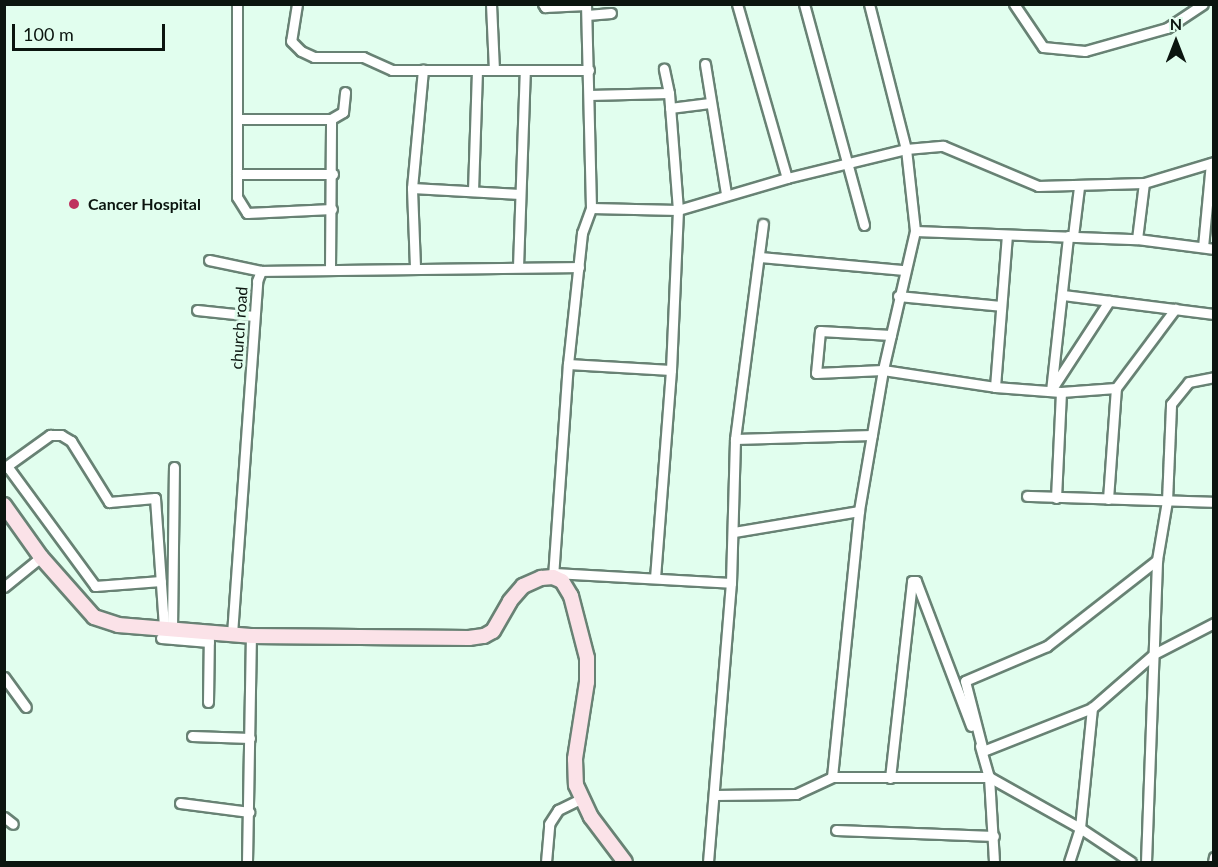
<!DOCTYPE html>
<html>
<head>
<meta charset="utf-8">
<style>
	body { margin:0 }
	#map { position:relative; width:1218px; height:867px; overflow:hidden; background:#e1feee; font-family:Lato,sans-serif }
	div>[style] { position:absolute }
	.roads { filter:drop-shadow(2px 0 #688274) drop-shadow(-2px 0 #688274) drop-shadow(0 2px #688274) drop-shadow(0 -2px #688274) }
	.street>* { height:9px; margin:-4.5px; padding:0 4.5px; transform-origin:4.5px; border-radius:4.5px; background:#fff }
	.secondary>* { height:14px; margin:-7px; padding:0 7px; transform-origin:7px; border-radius:7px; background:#fbe2e8 }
	.dots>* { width:16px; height:16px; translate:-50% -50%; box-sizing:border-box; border:3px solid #e1feee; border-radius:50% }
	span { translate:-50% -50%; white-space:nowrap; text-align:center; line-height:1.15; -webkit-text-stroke:6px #e1feee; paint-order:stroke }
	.poi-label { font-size:16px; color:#0b150f; font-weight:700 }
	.left { translate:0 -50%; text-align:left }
	.street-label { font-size:16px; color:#0b150f }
	.frame { position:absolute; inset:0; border:6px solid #0b150f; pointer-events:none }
	.north { position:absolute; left:1146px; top:12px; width:60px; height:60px; -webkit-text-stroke:4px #e1feee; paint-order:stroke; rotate:0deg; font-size:16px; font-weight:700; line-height:24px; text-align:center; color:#0b150f }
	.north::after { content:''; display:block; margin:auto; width:21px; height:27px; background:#0b150f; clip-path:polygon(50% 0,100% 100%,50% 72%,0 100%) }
	.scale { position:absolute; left:12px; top:24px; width:153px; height:27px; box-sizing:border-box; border:3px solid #0b150f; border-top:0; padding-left:8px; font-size:18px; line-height:21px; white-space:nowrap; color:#0b150f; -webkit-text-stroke:4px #e1feee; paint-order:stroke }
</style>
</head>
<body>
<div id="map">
	<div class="roads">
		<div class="street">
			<i style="left:237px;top:4px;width:193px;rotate:90deg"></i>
			<i style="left:237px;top:197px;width:19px;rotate:58deg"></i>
			<i style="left:247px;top:213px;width:85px;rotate:-2.7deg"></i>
			<i style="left:297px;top:4px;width:37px;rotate:99deg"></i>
			<i style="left:291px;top:41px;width:14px;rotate:45deg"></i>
			<i style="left:301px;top:51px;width:14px;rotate:25deg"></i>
			<i style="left:314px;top:57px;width:49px"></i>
			<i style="left:363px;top:57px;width:32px;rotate:24deg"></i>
			<i style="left:392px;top:70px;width:197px"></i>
			<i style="left:491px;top:4px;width:66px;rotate:87.4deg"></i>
			<i style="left:543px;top:4px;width:4px;rotate:56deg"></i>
			<i style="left:545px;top:7px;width:41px;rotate:-2.8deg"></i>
			<i style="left:737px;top:4px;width:181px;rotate:74deg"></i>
			<i style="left:804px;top:4px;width:229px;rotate:74.8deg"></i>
			<i style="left:869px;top:4px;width:150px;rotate:75.7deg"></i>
			<i style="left:906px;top:149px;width:82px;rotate:83.7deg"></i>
			<i style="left:915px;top:231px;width:143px;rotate:103deg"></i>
			<i style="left:883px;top:370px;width:143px;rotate:99.7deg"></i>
			<i style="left:859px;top:511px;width:267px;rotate:95.8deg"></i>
			<i style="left:832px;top:777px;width:157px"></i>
			<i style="left:989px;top:777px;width:104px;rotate:29.3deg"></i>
			<i style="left:1080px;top:828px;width:61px;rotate:33.7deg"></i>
			<i style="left:1014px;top:4px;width:52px;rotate:56deg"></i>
			<i style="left:1043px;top:47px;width:42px;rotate:5.4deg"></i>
			<i style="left:1085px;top:51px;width:85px;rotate:-15.7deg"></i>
			<i style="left:1167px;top:28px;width:43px;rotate:-33.7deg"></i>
			<i style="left:587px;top:15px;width:24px;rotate:-5deg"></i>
			<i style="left:705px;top:64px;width:132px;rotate:80.8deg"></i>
			<i style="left:589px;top:95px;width:80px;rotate:-1.4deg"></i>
			<i style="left:670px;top:108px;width:40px;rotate:-7.1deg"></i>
			<i style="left:238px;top:119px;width:93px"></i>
			<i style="left:237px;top:174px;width:96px"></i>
			<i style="left:412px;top:188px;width:108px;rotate:3.2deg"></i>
			<i style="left:473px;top:191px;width:121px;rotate:-88.1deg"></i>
			<i style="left:591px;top:208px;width:87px;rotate:1.3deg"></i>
			<i style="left:678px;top:210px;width:114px;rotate:-16.4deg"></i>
			<i style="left:787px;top:178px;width:122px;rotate:-13.7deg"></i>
			<i style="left:906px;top:149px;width:37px;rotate:-5deg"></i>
			<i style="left:943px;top:146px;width:103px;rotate:22.8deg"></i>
			<i style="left:1038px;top:186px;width:106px;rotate:-1.6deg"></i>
			<i style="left:1144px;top:183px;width:73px;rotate:-16.7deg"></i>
			<i style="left:915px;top:231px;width:222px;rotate:2.1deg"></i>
			<i style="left:1137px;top:239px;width:78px;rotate:7.4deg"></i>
			<i style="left:1073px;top:236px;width:49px;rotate:-83deg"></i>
			<i style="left:1137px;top:239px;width:56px;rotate:-82.9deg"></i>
			<i style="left:1203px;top:247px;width:84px;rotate:-84.6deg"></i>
			<i style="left:760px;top:257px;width:145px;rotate:5.2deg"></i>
			<i style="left:209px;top:260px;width:53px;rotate:11.9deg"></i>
			<i style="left:415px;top:267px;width:79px;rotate:-92.2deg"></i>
			<i style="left:412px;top:188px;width:119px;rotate:-84.7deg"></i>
			<i style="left:518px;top:267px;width:196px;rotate:-88deg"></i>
			<i style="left:330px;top:270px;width:151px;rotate:-89.6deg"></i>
			<i style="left:331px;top:119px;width:14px;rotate:-30deg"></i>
			<i style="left:343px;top:112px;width:20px;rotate:-84deg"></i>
			<i style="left:1063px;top:295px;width:152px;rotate:7.2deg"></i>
			<i style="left:898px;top:296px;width:103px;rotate:5.5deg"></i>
			<i style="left:197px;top:310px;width:57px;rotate:6deg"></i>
			<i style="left:891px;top:335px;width:71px;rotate:-176.8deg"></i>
			<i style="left:820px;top:331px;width:42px;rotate:95.4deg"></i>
			<i style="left:816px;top:373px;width:67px;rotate:-2.6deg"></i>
			<i style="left:883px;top:370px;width:113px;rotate:8.6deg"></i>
			<i style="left:995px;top:387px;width:66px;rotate:4.3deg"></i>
			<i style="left:1061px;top:392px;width:55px;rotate:-4.2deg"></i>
			<i style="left:568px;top:364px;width:103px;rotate:3.3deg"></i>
			<i style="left:995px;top:387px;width:152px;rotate:-85.5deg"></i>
			<i style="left:1053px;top:387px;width:103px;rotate:-56.9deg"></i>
			<i style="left:1051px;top:391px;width:156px;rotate:-83.7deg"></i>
			<i style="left:735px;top:439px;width:137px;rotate:-1.7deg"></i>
			<i style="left:7px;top:466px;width:149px;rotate:53.7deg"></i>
			<i style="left:95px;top:586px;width:66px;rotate:-4.3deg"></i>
			<i style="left:4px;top:468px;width:57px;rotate:-35.7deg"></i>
			<i style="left:50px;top:435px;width:11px"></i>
			<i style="left:61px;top:435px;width:12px;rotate:31deg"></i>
			<i style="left:71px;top:441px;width:72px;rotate:58.1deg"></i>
			<i style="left:109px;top:502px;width:46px;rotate:-5deg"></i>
			<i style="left:155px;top:498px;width:130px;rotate:86deg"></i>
			<i style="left:1027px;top:496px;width:187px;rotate:1.8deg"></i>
			<i style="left:1056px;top:498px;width:106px;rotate:-87.3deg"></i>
			<i style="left:1108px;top:499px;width:111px;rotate:-85.9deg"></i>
			<i style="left:1116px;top:388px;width:99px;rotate:-53.2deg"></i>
			<i style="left:734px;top:532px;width:127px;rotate:-9.5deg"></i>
			<i style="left:1157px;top:560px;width:140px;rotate:142deg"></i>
			<i style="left:1047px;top:646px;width:89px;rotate:156.9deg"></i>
			<i style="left:965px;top:681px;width:72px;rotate:75.6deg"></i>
			<i style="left:983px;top:751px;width:117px;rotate:-21.5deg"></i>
			<i style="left:1092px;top:708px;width:82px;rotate:-41.1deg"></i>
			<i style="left:1154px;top:654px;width:68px;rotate:-27.3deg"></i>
			<i style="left:554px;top:573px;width:177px;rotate:3.2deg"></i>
			<i style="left:553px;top:577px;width:214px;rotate:-86deg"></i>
			<i style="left:568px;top:364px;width:132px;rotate:-83.9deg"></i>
			<i style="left:582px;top:233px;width:27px;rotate:-70deg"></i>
			<i style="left:591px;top:208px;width:204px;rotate:-91.4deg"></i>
			<i style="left:655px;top:578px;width:209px;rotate:-85.6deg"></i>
			<i style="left:671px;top:370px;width:160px;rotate:-87.5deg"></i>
			<i style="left:678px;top:210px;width:117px;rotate:-94.4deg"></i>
			<i style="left:669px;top:93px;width:25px;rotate:-102deg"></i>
			<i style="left:4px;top:587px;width:48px;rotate:-39deg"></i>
			<i style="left:172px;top:629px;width:162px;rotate:-89.3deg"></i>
			<i style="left:232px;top:634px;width:354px;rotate:-85.9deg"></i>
			<i style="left:257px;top:281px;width:11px;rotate:-68deg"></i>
			<i style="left:261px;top:271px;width:318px;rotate:-0.7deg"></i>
			<i style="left:161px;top:638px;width:48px;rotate:4.8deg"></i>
			<i style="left:4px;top:677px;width:37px;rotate:54deg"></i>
			<i style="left:208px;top:702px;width:70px;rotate:-89.2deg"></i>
			<i style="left:192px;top:736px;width:58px;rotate:2deg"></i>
			<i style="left:980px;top:746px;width:32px;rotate:74deg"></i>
			<i style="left:989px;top:777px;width:85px;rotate:86.6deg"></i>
			<i style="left:890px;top:778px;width:198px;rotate:-83.6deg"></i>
			<i style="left:912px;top:581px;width:4px"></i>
			<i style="left:916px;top:581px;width:155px;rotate:69.2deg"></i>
			<i style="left:714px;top:795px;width:82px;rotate:-0.7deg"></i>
			<i style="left:796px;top:794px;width:40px;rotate:-25deg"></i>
			<i style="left:180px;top:803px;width:70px;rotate:7.4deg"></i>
			<i style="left:4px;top:817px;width:11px;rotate:38deg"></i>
			<i style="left:836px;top:830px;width:158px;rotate:2.2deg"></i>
			<i style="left:247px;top:862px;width:226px;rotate:-89deg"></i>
			<i style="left:546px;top:862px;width:38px;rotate:-85deg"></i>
			<i style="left:549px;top:824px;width:17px;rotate:-57deg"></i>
			<i style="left:558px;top:810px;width:25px;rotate:-26deg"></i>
			<i style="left:708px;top:862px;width:280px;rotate:-85.3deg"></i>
			<i style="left:731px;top:583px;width:144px;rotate:-88.4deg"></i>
			<i style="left:735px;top:439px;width:217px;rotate:-82.6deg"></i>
			<i style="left:1069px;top:862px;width:36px;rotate:-72deg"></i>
			<i style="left:1080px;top:828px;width:121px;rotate:-84.3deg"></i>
			<i style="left:1146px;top:862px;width:302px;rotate:-87.9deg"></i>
			<i style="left:1157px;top:560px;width:60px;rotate:-80.4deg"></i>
			<i style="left:1167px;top:501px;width:97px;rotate:-87.6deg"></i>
			<i style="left:1171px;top:404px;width:28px;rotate:-51deg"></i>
			<i style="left:1189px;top:382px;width:25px;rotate:-11deg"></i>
			<i style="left:1213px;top:862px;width:5px;rotate:-79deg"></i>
		</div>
		<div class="secondary">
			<i style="left:4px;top:505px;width:64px;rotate:54.6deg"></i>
			<i style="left:41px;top:557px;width:80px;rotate:48.5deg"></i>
			<i style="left:94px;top:617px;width:25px;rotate:18deg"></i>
			<i style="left:118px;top:625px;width:133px;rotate:4.7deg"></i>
			<i style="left:251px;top:636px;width:218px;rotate:0.5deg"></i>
			<i style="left:469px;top:638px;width:15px;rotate:-8deg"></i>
			<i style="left:484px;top:636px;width:10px;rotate:-29deg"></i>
			<i style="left:493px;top:631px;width:34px;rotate:-60deg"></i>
			<i style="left:510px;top:601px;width:20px;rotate:-49deg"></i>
			<i style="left:523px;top:586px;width:20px;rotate:-24deg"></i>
			<i style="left:541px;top:578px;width:12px;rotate:-5deg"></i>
			<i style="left:553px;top:577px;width:10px;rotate:24deg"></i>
			<i style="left:562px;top:581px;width:17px;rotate:59deg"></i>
			<i style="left:571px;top:596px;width:64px;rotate:75.5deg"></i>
			<i style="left:587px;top:658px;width:24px;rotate:90deg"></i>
			<i style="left:587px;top:682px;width:78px;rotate:98.9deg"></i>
			<i style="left:575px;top:759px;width:26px;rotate:88deg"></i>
			<i style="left:576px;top:785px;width:35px;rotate:65deg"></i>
			<i style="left:591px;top:817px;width:56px;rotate:52.9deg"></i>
		</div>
	</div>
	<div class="dots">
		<i style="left:74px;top:204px;background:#bf315f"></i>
	</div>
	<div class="poi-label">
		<span class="left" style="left:88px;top:204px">Cancer Hospital</span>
	</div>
	<div class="street-label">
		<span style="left:239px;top:328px;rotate:-86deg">church road</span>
	</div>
	<div class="frame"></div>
	<div class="north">N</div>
	<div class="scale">100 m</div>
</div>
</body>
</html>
